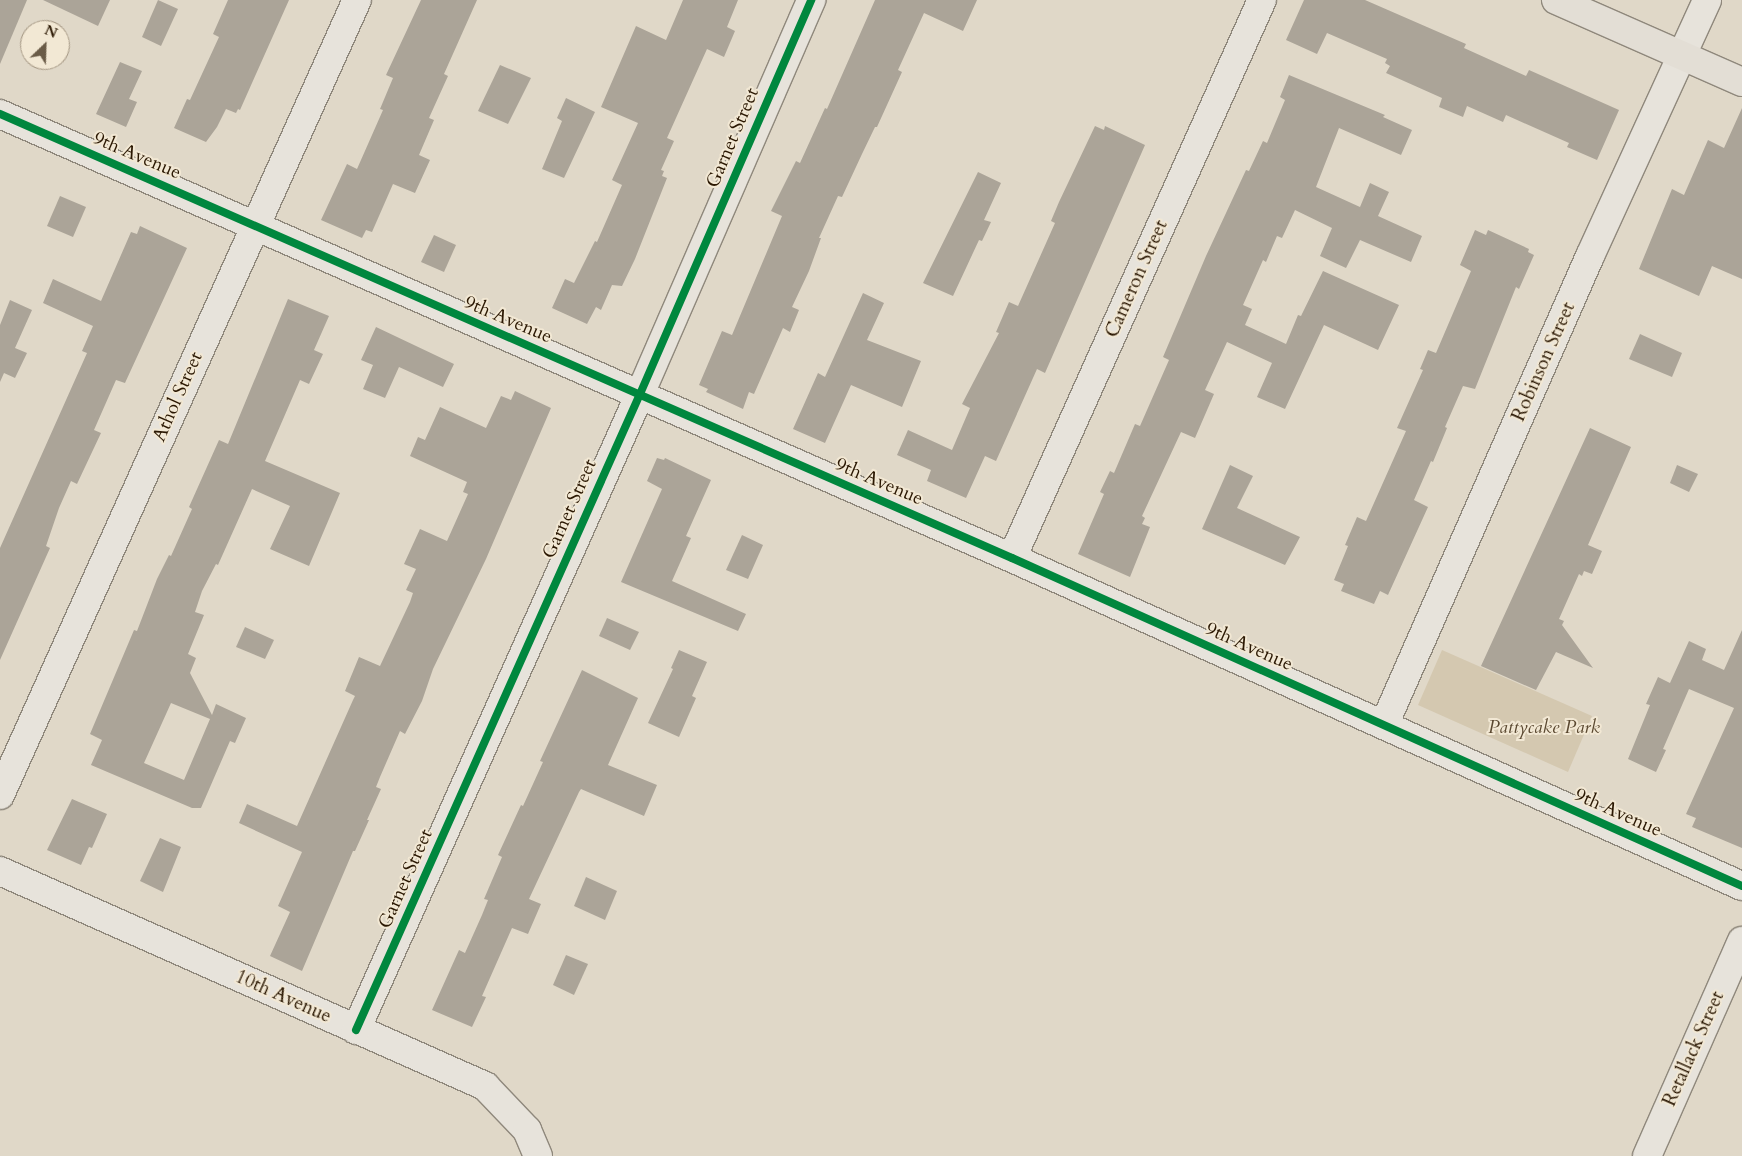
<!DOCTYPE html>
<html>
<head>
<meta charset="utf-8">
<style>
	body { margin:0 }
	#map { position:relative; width:1742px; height:1156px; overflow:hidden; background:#e0d8c8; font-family:Cardo,serif }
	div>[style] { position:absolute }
	.green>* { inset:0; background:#d4c8b0 }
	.building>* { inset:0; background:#aba498 }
	.roads { filter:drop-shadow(1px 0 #8f887c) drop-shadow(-1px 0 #8f887c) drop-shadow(0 1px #8f887c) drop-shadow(0 -1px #8f887c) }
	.minor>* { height:28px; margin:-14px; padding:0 14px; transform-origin:14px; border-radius:14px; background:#e7e3db }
	.major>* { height:28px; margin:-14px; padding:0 14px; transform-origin:14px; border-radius:14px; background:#e3ded5 }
	.cycleway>* { height:8px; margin:-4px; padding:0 4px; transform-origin:4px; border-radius:4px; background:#00873e }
	span { translate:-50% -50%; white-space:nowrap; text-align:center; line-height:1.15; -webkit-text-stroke:4px #f2e8d4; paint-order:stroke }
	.street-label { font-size:19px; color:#2a1702 }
	.park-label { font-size:19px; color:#5a4830; font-style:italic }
	.north { position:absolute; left:20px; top:20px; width:50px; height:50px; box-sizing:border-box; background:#f2e8d4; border:1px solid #a29480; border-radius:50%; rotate:24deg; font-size:14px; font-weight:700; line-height:20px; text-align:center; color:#2a1702 }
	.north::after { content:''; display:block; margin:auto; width:18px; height:22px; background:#6a5b47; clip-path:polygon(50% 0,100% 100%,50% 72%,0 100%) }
</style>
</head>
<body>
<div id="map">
	<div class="green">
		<i style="clip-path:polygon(1442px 650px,1592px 716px,1568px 772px,1418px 705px)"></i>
	</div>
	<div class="building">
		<i style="clip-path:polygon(0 0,27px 0,0 64px)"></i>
		<i style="clip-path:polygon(43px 0,110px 0,98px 26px)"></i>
		<i style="clip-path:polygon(158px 0,178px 9px,161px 46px,142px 37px)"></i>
		<i style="clip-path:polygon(228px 0,289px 0,240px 110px,238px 109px,236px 113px,226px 109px,217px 127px,206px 142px,174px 128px,187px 99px,190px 100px,219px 37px,213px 34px)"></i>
		<i style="clip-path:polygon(421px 0,477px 0,444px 74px,448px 76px,429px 118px,434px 120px,419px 155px,430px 160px,415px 193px,393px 184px,372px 232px,366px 230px,362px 238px,321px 220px,347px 164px,357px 169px,383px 110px,380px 109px,393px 78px,386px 75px)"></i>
		<i style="clip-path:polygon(683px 0,738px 0,727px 27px,735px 31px,724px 57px,707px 49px,667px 138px,674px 141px,661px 170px,664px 171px,662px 176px,667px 178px,635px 259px,622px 286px,612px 285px,601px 310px,596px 307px,587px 324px,552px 308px,565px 279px,574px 283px,595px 241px,597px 242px,622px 185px,612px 180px,638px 123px,601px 107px,636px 26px,666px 40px)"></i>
		<i style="clip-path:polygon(875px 0,977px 0,963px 31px,924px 13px,898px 70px,902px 72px,877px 127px,875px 127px,862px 154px,842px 197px,838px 196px,819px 238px,821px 238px,809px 271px,792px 307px,799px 310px,790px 332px,783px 328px,754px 394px,749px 392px,743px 409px,706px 392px,708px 389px,699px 385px,722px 331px,732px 335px,782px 216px,771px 211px,796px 161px,800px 163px,825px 108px,827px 109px)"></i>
		<i style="clip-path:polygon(1304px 0,1365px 0,1466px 44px,1464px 48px,1526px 76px,1529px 70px,1619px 110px,1597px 160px,1567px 147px,1569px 143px,1506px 115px,1503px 122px,1467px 106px,1463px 117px,1439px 107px,1442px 98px,1386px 73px,1390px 66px,1385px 63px,1387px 59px,1327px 33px,1317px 54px,1286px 40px)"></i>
		<i style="clip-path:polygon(120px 62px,142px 71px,129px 99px,137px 102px,126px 127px,96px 114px)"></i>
		<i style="clip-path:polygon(500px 65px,531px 78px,508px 124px,478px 111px)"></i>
		<i style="clip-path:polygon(1289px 75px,1385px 115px,1383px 117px,1412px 130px,1401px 155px,1339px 128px,1316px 187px,1360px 207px,1370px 183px,1389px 192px,1378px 216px,1422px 236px,1411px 262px,1360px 240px,1346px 268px,1320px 256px,1332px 228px,1295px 210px,1282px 238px,1277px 236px,1266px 262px,1263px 260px,1243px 305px,1252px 309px,1245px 325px,1286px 344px,1298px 315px,1301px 316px,1323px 271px,1399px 305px,1378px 350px,1324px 325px,1285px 409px,1257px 397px,1272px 363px,1227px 342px,1205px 390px,1214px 394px,1195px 438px,1181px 432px,1142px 516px,1145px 518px,1142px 524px,1150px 527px,1130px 577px,1078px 554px,1104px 494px,1100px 492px,1110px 471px,1114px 473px,1135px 424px,1140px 426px,1169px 360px,1163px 357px,1206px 256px,1246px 170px,1249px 171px,1263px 141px,1267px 143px,1285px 100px,1280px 97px)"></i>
		<i style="clip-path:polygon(566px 98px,595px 112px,564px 178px,542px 169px,562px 121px,557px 118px)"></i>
		<i style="clip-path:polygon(1742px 108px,1742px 279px,1712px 266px,1699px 296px,1639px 269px,1672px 189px,1684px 195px,1708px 140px,1724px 148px)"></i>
		<i style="clip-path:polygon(1095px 126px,1104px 130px,1105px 126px,1145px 145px,1045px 373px,1037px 369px,996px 461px,985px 456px,966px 498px,927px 481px,931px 470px,897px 455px,908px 430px,952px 450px,970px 408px,962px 404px,999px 333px,996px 332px,1009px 302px,1018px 306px,1055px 223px,1051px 221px,1059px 202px)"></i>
		<i style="clip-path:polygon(978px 172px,1001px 183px,984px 220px,991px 222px,982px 241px,979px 240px,953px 296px,923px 283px)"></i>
		<i style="clip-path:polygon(60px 196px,86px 207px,73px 237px,47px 226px)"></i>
		<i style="clip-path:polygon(140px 226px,187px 248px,125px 383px,116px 380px,94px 430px,101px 433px,77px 484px,71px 481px,59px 508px,46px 546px,50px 548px,0 660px,0 548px,87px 353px,82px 351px,93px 326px,43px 303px,53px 279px,101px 301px,131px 232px,137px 234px)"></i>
		<i style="clip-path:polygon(1475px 230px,1486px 235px,1488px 230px,1529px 249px,1528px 252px,1534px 255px,1519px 289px,1516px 287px,1475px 389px,1463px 386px,1445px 427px,1447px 428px,1433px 462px,1431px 461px,1414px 500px,1428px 507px,1388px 595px,1380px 591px,1374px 604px,1341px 591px,1344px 584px,1334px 580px,1348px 546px,1345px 545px,1357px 517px,1366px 521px,1406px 431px,1397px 428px,1423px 370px,1420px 369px,1428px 350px,1436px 353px,1471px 271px,1460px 265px)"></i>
		<i style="clip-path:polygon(434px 235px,456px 245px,444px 272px,421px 262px)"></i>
		<i style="clip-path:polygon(863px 293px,884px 303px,867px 340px,921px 361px,902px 407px,851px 385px,825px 443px,793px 429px,818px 373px,825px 377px)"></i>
		<i style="clip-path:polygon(evenodd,288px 299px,329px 316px,314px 350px,323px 354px,309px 384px,300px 380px,265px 461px,340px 493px,309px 566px,270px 549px,290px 506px,252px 489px,218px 565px,216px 564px,202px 591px,195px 612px,204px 615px,188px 654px,196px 658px,190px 673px,212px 715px,216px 704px,246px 718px,235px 743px,230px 741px,201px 808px,192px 808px,91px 765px,102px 740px,90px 734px,134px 630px,137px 631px,157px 579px,169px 555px,171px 556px,192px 509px,189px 507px,219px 440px,228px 444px,288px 299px,171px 703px,210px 719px,184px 780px,144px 763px,171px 703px)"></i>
		<i style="clip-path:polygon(10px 300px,32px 310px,15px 348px,27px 353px,15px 378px,4px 373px,0 382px,0 325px)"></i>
		<i style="clip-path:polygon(376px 327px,454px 364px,443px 387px,399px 367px,385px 398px,363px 389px,373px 365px,361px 360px)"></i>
		<i style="clip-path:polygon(1640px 334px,1682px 353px,1672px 377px,1629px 359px)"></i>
		<i style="clip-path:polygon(515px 391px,551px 408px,486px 559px,433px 669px,422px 701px,405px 734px,400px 731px,380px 777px,376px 787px,381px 789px,367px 820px,369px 820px,355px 851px,353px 851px,302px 971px,270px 956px,290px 912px,278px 906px,302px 852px,239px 823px,247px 804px,297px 826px,353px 700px,355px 696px,345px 691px,359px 657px,380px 666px,410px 602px,413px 593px,406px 590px,416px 569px,404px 564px,420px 529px,447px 541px,468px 494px,463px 492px,467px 482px,410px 456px,418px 437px,425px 440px,440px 407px,486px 428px,501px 396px,511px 400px)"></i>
		<i style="clip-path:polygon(1590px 428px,1631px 447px,1588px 545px,1602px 551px,1592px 574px,1584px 571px,1582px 576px,1579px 574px,1559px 619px,1564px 621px,1562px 625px,1593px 668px,1556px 652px,1536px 690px,1481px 666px)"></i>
		<i style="clip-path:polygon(657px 458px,664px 460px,665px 458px,711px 480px,686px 536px,691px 538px,672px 581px,746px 614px,738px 631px,621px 582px,662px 489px,647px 481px)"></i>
		<i style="clip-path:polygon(1230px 465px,1253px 476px,1237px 508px,1300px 537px,1285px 565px,1202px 529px)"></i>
		<i style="clip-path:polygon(1677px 465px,1698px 474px,1689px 492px,1670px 483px)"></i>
		<i style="clip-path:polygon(742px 535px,763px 545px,748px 579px,726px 570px)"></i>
		<i style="clip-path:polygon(607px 618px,639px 632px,630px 650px,599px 636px)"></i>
		<i style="clip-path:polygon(245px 627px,274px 640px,265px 659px,236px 647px)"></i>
		<i style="clip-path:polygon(1742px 630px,1742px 848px,1692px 827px,1696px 818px,1686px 814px,1734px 708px,1689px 689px,1663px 749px,1666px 750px,1656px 772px,1628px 759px,1650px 705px,1646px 704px,1658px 677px,1670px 683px,1689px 641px,1706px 649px,1702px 660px,1724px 670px)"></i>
		<i style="clip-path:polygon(679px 650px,707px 662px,692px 696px,696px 698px,679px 737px,648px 723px,673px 669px,671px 668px)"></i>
		<i style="clip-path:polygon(582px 670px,638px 698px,608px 765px,657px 785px,644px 816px,581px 789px,579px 792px,529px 899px,541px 904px,528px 934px,512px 928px,482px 996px,486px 997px,472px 1027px,432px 1010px,459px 950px,465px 953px,482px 915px,488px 900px,484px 899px,502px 857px,498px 855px,521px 805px,523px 806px,543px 762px,540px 761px)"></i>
		<i style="clip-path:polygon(72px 799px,107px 814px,92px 848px,89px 847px,81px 865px,47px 850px)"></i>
		<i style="clip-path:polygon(160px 838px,181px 847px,163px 892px,140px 881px)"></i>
		<i style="clip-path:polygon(586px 877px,617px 891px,605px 920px,574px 906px)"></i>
		<i style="clip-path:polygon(566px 955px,588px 964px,574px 995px,553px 985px)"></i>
	</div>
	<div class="roads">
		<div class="minor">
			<i style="left:0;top:114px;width:1105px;rotate:23.69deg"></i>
			<i style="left:1012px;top:558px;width:800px;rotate:24.2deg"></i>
			<i style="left:1012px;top:558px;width:611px;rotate:-65.87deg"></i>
			<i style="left:1384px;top:725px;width:512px;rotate:-66.29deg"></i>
			<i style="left:1590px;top:256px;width:281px;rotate:-65.4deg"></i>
			<i style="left:0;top:795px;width:871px;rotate:-65.82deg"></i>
			<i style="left:0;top:871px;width:531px;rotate:23.91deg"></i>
			<i style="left:485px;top:1086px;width:61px;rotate:46.3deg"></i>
			<i style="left:527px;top:1130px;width:28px;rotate:67deg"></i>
			<i style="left:356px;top:1030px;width:697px;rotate:-65.94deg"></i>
			<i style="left:640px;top:394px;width:430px;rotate:-66.5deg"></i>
			<i style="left:1647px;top:1156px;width:235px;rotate:-66.2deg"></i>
		</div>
		<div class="major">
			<i style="left:1556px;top:0;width:203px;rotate:23.8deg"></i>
		</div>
	</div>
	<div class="cycleway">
		<i style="left:0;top:114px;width:1105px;rotate:23.69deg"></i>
		<i style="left:1012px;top:558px;width:800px;rotate:24.2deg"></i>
		<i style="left:356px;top:1030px;width:697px;rotate:-65.94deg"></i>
		<i style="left:640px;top:394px;width:430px;rotate:-66.5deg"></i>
	</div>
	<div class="street-label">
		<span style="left:733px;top:138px;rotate:-67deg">Garnet Street</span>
		<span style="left:137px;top:156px;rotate:23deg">9th Avenue</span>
		<span style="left:1137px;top:279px;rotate:-66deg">Cameron Street</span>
		<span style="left:508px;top:320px;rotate:23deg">9th Avenue</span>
		<span style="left:1544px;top:362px;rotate:-66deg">Robinson Street</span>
		<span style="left:178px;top:397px;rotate:-66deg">Athol Street</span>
		<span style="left:879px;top:482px;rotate:23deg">9th Avenue</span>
		<span style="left:570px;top:509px;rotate:-66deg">Garnet Street</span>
		<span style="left:1249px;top:647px;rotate:24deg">9th Avenue</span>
		<span style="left:1618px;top:813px;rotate:24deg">9th Avenue</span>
		<span style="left:406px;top:879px;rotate:-66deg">Garnet Street</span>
		<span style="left:283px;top:997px;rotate:24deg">10th Avenue</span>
		<span style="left:1694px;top:1049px;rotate:-66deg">Retallack Street</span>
	</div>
	<div class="park-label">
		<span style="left:1544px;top:728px">Pattycake Park</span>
	</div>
	<div class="north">N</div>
</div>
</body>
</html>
